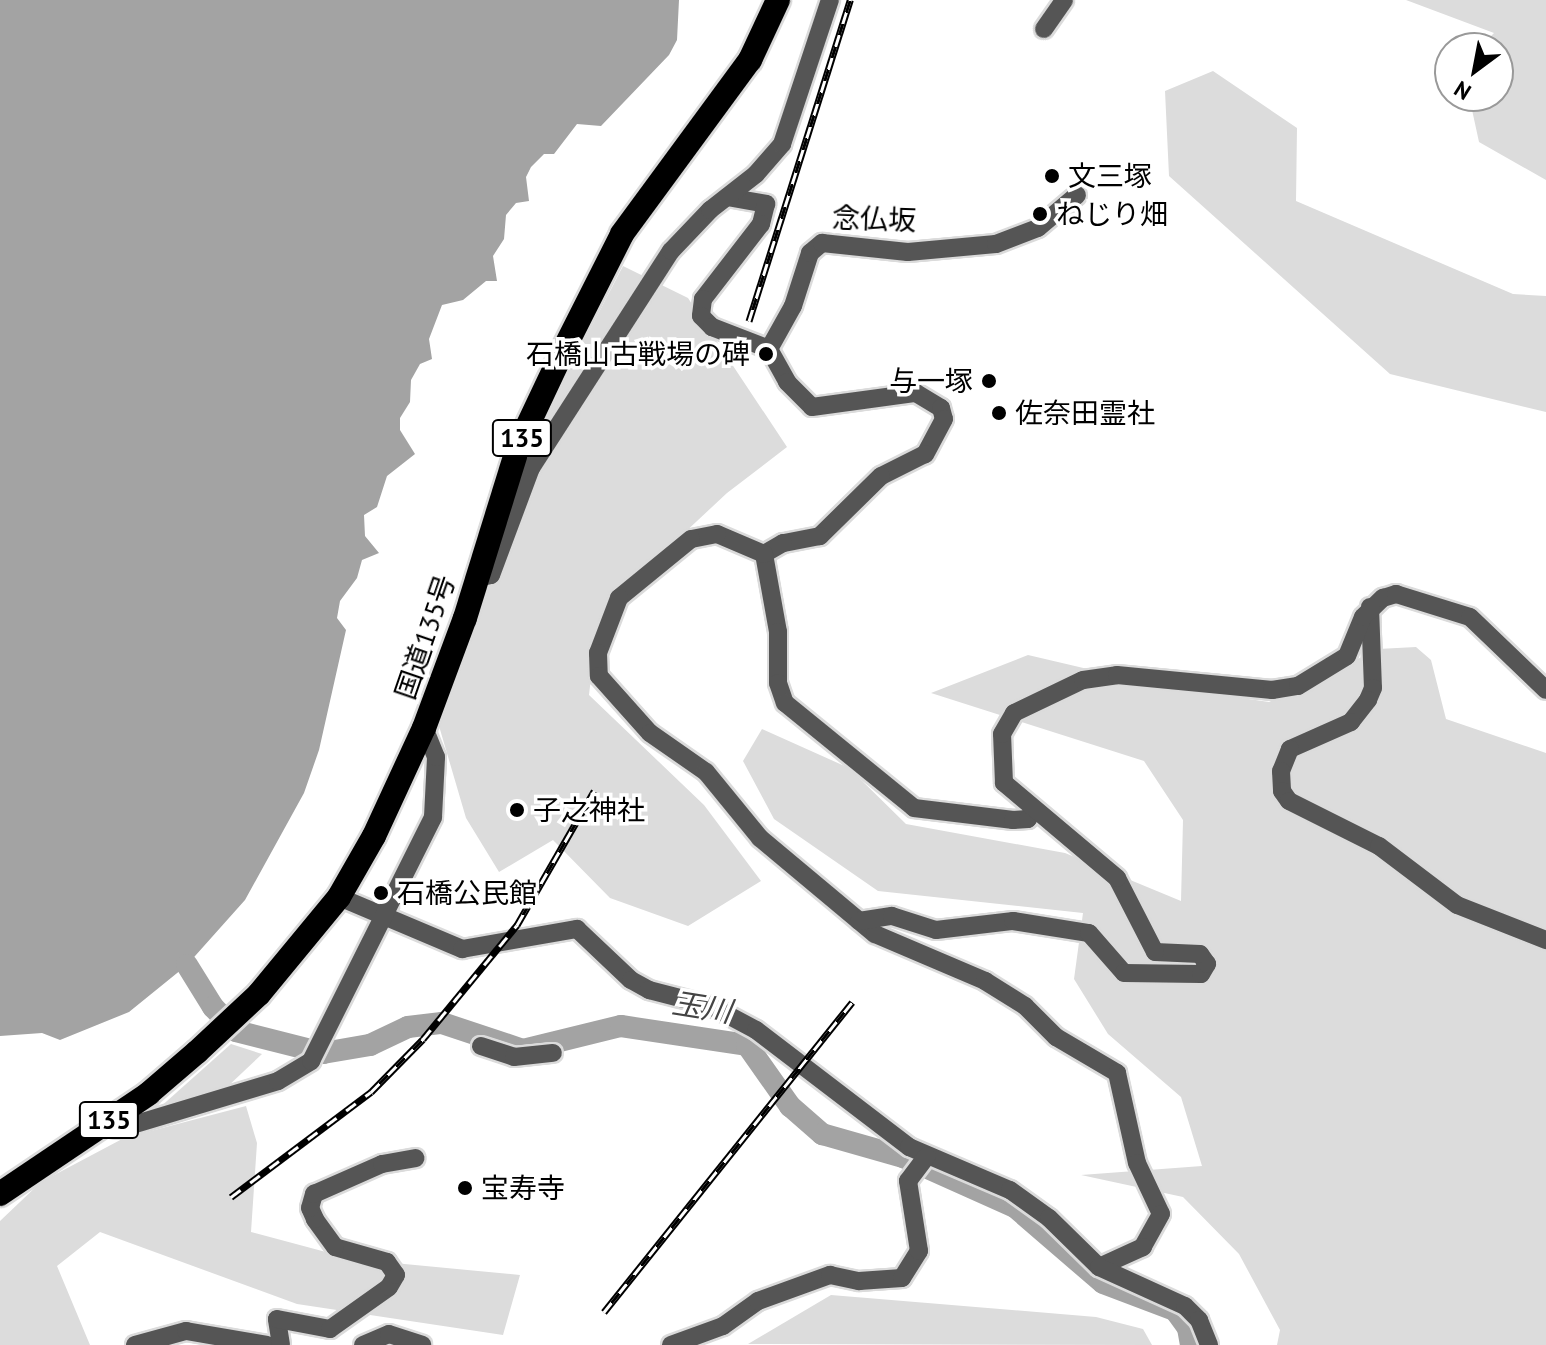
<!DOCTYPE html>
<html>
<head>
<meta charset="utf-8">
<style>
	body { margin:0 }
	#map { position:relative; width:1546px; height:1345px; overflow:hidden; background:#fff; font-family:"PT Sans","Noto Sans JP",sans-serif }
	div>[style] { position:absolute }
	.green>* { inset:0; background:#dcdcdc }
	.water>* { inset:0; background:#a3a3a3 }
	.river>* { height:22px; margin:-11px; padding:0 11px; transform-origin:11px; border-radius:11px; background:#a3a3a3 }
	.roads { filter:drop-shadow(2px 0 #dbdbdb) drop-shadow(-2px 0 #dbdbdb) drop-shadow(0 2px #dbdbdb) drop-shadow(0 -2px #dbdbdb) }
	.minor>* { height:18px; margin:-9px; padding:0 9px; transform-origin:9px; border-radius:9px; background:#555 }
	.highway>* { height:24px; margin:-12px; padding:0 12px; transform-origin:12px; border-radius:12px; background:#000 }
	.rail>* { height:7px; margin-top:-3.5px; transform-origin:0; background:repeating-linear-gradient(90deg,#fff 0 12px,#000 0 24px); box-sizing:border-box; border-block:2px solid #000 }
	.dots>* { width:22px; height:22px; translate:-50% -50%; box-sizing:border-box; border:4px solid #fff; border-radius:50% }
	span { translate:-50% -50%; white-space:nowrap; text-align:center; line-height:1.15; -webkit-text-stroke:7px #fff; paint-order:stroke }
	.shield-label span { padding:2px 6px; background:#fff; border:2px solid; border-radius:6px; -webkit-text-stroke-width:0 }
	.shield-label { font-size:26px; color:#000; font-weight:700 }
	.poi-label { font-size:28px; color:#000 }
	.left { translate:0 -50%; text-align:left }
	.right { translate:-100% -50%; text-align:right }
	.street-label { font-size:28px; color:#000 }
	.water-label { font-size:30px; color:#444; font-style:italic }
	.north { position:absolute; left:1434px; top:32px; width:80px; height:80px; box-sizing:border-box; background:#fff; border:2px solid #999; border-radius:50%; rotate:212deg; font-size:22px; font-weight:700; line-height:32px; text-align:center; color:#000 }
	.north::after { content:''; display:block; margin:auto; width:28px; height:36px; background:#000; clip-path:polygon(50% 0,100% 100%,50% 72%,0 100%) }
</style>
</head>
<body>
<div id="map">
	<div class="green">
		<i style="clip-path:polygon(1406px 0,1546px 0,1546px 180px,1479px 142px,1469px 96px,1498px 96px,1498px 48px,1479px 48px,1494px 33px)"></i>
		<i style="clip-path:polygon(1213px 71px,1297px 128px,1296px 201px,1513px 294px,1546px 296px,1546px 412px,1390px 374px,1169px 176px,1165px 91px)"></i>
		<i style="clip-path:polygon(623px 266px,688px 298px,787px 447px,727px 493px,636px 578px,594px 652px,589px 695px,704px 805px,761px 881px,688px 926px,610px 898px,553px 840px,499px 872px,466px 818px,439px 726px,443px 691px,472px 630px,554px 399px)"></i>
		<i style="clip-path:polygon(1416px 647px,1431px 660px,1446px 719px,1546px 753px,1546px 1345px,1277px 1345px,1280px 1330px,1239px 1254px,1183px 1197px,1081px 1175px,1202px 1166px,1181px 1097px,1108px 1034px,1074px 979px,1083px 913px,878px 891px,774px 819px,743px 761px,762px 729px,849px 768px,906px 824px,1065px 853px,1181px 901px,1183px 820px,1144px 761px,931px 693px,1028px 655px,1160px 686px,1269px 702px,1378px 649px)"></i>
		<i style="clip-path:polygon(231px 1044px,262px 1054px,226px 1088px,158px 1109px)"></i>
		<i style="clip-path:polygon(246px 1106px,257px 1143px,251px 1232px,352px 1259px,520px 1275px,503px 1335px,297px 1304px,100px 1232px,57px 1266px,90px 1345px,0 1345px,0 1221px,41px 1182px,124px 1138px)"></i>
		<i style="clip-path:polygon(831px 1295px,1096px 1317px,1143px 1329px,1152px 1345px,748px 1344px)"></i>
	</div>
	<div class="water">
		<i style="clip-path:polygon(0 0,679px 0,677px 40px,669px 55px,601px 126px,577px 124px,554px 154px,544px 154px,531px 167px,526px 177px,529px 201px,516px 203px,506px 215px,504px 239px,493px 256px,497px 281px,486px 281px,463px 300px,442px 305px,429px 339px,432px 359px,420px 364px,411px 380px,410px 402px,400px 418px,400px 430px,415px 454px,387px 476px,377px 507px,364px 515px,365px 536px,379px 553px,362px 560px,357px 578px,340px 601px,337px 618px,346px 630px,319px 750px,304px 793px,245px 900px,187px 965px,129px 1012px,60px 1040px,42px 1033px,0 1036px)"></i>
	</div>
	<div class="river">
		<i style="left:187px;top:965px;width:49px;rotate:58.2deg"></i>
		<i style="left:213px;top:1007px;width:33px;rotate:46deg"></i>
		<i style="left:236px;top:1031px;width:90px;rotate:14.2deg"></i>
		<i style="left:323px;top:1053px;width:48px;rotate:-9.7deg"></i>
		<i style="left:370px;top:1045px;width:42px;rotate:-25.3deg"></i>
		<i style="left:408px;top:1027px;width:34px;rotate:-7deg"></i>
		<i style="left:442px;top:1023px;width:85px;rotate:18.4deg"></i>
		<i style="left:523px;top:1050px;width:101px;rotate:-13.8deg"></i>
		<i style="left:621px;top:1026px;width:127px;rotate:8.6deg"></i>
		<i style="left:747px;top:1045px;width:75px;rotate:54.8deg"></i>
		<i style="left:790px;top:1106px;width:43px;rotate:41.2deg"></i>
		<i style="left:822px;top:1134px;width:84px;rotate:15.9deg"></i>
		<i style="left:903px;top:1157px;width:123px;rotate:24.1deg"></i>
		<i style="left:1015px;top:1207px;width:116px;rotate:40.8deg"></i>
		<i style="left:1103px;top:1283px;width:77px;rotate:20.6deg"></i>
		<i style="left:1175px;top:1310px;width:22px;rotate:54deg"></i>
		<i style="left:1188px;top:1328px;width:17px;rotate:80deg"></i>
	</div>
	<div class="roads">
		<div class="minor">
			<i style="left:1044px;top:29px;width:35px;rotate:-55deg"></i>
			<i style="left:727px;top:197px;width:40px;rotate:10deg"></i>
			<i style="left:766px;top:204px;width:21px;rotate:104deg"></i>
			<i style="left:761px;top:224px;width:95px;rotate:127.7deg"></i>
			<i style="left:703px;top:299px;width:17px;rotate:97deg"></i>
			<i style="left:701px;top:316px;width:16px;rotate:45deg"></i>
			<i style="left:712px;top:327px;width:61px;rotate:21.1deg"></i>
			<i style="left:769px;top:349px;width:38px;rotate:61deg"></i>
			<i style="left:787px;top:382px;width:35px;rotate:45deg"></i>
			<i style="left:812px;top:407px;width:105px;rotate:-7.7deg"></i>
			<i style="left:916px;top:393px;width:29px;rotate:31deg"></i>
			<i style="left:941px;top:408px;width:11px;rotate:75deg"></i>
			<i style="left:944px;top:419px;width:40px;rotate:118deg"></i>
			<i style="left:925px;top:454px;width:49px;rotate:153.4deg"></i>
			<i style="left:881px;top:476px;width:86px;rotate:135.5deg"></i>
			<i style="left:820px;top:536px;width:38px;rotate:169deg"></i>
			<i style="left:783px;top:543px;width:22px;rotate:150deg"></i>
			<i style="left:764px;top:554px;width:79px;rotate:79.8deg"></i>
			<i style="left:778px;top:632px;width:51px;rotate:90deg"></i>
			<i style="left:778px;top:683px;width:21px;rotate:71deg"></i>
			<i style="left:785px;top:703px;width:166px;rotate:39.1deg"></i>
			<i style="left:914px;top:808px;width:100px;rotate:6.9deg"></i>
			<i style="left:1013px;top:820px;width:15px;rotate:-4deg"></i>
			<i style="left:1028px;top:819px;width:10px;rotate:-61deg"></i>
			<i style="left:769px;top:349px;width:49px;rotate:-60.8deg"></i>
			<i style="left:793px;top:306px;width:56px;rotate:-72.2deg"></i>
			<i style="left:810px;top:253px;width:16px;rotate:-40deg"></i>
			<i style="left:822px;top:243px;width:86px;rotate:6deg"></i>
			<i style="left:908px;top:252px;width:88px;rotate:-5.2deg"></i>
			<i style="left:996px;top:244px;width:45px;rotate:-20.9deg"></i>
			<i style="left:1038px;top:228px;width:51px;rotate:-40.2deg"></i>
			<i style="left:764px;top:554px;width:51px;rotate:-156.9deg"></i>
			<i style="left:717px;top:534px;width:26px;rotate:169deg"></i>
			<i style="left:691px;top:539px;width:93px;rotate:140.7deg"></i>
			<i style="left:619px;top:598px;width:59px;rotate:110.9deg"></i>
			<i style="left:598px;top:653px;width:23px;rotate:88deg"></i>
			<i style="left:599px;top:676px;width:76px;rotate:48.2deg"></i>
			<i style="left:650px;top:733px;width:68px;rotate:34.9deg"></i>
			<i style="left:706px;top:772px;width:85px;rotate:50.7deg"></i>
			<i style="left:760px;top:838px;width:150px;rotate:39.9deg"></i>
			<i style="left:875px;top:934px;width:120px;rotate:23.1deg"></i>
			<i style="left:985px;top:981px;width:47px;rotate:32deg"></i>
			<i style="left:1025px;top:1006px;width:44px;rotate:45deg"></i>
			<i style="left:1056px;top:1037px;width:71px;rotate:30.5deg"></i>
			<i style="left:1117px;top:1073px;width:92px;rotate:77.5deg"></i>
			<i style="left:1137px;top:1163px;width:56px;rotate:64.8deg"></i>
			<i style="left:1161px;top:1214px;width:38px;rotate:119deg"></i>
			<i style="left:1143px;top:1247px;width:48px;rotate:155.6deg"></i>
			<i style="left:478px;top:578px;width:13px;rotate:-13deg"></i>
			<i style="left:491px;top:575px;width:114px;rotate:-69.5deg"></i>
			<i style="left:531px;top:468px;width:258px;rotate:-57.2deg"></i>
			<i style="left:671px;top:251px;width:57px;rotate:-46.4deg"></i>
			<i style="left:710px;top:210px;width:58px;rotate:-38deg"></i>
			<i style="left:756px;top:174px;width:40px;rotate:-49deg"></i>
			<i style="left:782px;top:144px;width:152px;rotate:-71.6deg"></i>
			<i style="left:1370px;top:607px;width:81px;rotate:87.9deg"></i>
			<i style="left:1373px;top:688px;width:13px;rotate:113deg"></i>
			<i style="left:1368px;top:700px;width:28px;rotate:128deg"></i>
			<i style="left:1351px;top:722px;width:67px;rotate:156.1deg"></i>
			<i style="left:1290px;top:749px;width:24px;rotate:112deg"></i>
			<i style="left:1281px;top:771px;width:20px;rotate:87deg"></i>
			<i style="left:1282px;top:791px;width:12px;rotate:55deg"></i>
			<i style="left:1289px;top:801px;width:101px;rotate:26.6deg"></i>
			<i style="left:1379px;top:846px;width:98px;rotate:37.1deg"></i>
			<i style="left:1457px;top:905px;width:96px;rotate:21.5deg"></i>
			<i style="left:339px;top:897px;width:134px;rotate:22.9deg"></i>
			<i style="left:462px;top:949px;width:117px;rotate:-9.9deg"></i>
			<i style="left:577px;top:929px;width:74px;rotate:43.4deg"></i>
			<i style="left:631px;top:980px;width:21px;rotate:29deg"></i>
			<i style="left:649px;top:990px;width:64px;rotate:14.5deg"></i>
			<i style="left:711px;top:1006px;width:51px;rotate:28.1deg"></i>
			<i style="left:756px;top:1030px;width:193px;rotate:37.4deg"></i>
			<i style="left:909px;top:1147px;width:110px;rotate:23.1deg"></i>
			<i style="left:1010px;top:1190px;width:48px;rotate:35.7deg"></i>
			<i style="left:1049px;top:1218px;width:70px;rotate:44.4deg"></i>
			<i style="left:1099px;top:1267px;width:94px;rotate:24.4deg"></i>
			<i style="left:1185px;top:1306px;width:20px;rotate:45deg"></i>
			<i style="left:1199px;top:1320px;width:27px;rotate:68deg"></i>
			<i style="left:859px;top:921px;width:33px;rotate:-9deg"></i>
			<i style="left:892px;top:916px;width:46px;rotate:17.7deg"></i>
			<i style="left:936px;top:930px;width:78px;rotate:-6.7deg"></i>
			<i style="left:1013px;top:921px;width:77px;rotate:9deg"></i>
			<i style="left:1089px;top:933px;width:53px;rotate:48.8deg"></i>
			<i style="left:1124px;top:973px;width:77px;rotate:0.7deg"></i>
			<i style="left:1201px;top:974px;width:12px;rotate:-59deg"></i>
			<i style="left:1207px;top:964px;width:12px;rotate:-125deg"></i>
			<i style="left:1200px;top:954px;width:45px;rotate:-177.5deg"></i>
			<i style="left:1155px;top:952px;width:83px;rotate:-117.2deg"></i>
			<i style="left:1117px;top:878px;width:148px;rotate:-139.9deg"></i>
			<i style="left:1004px;top:783px;width:49px;rotate:-92.3deg"></i>
			<i style="left:1002px;top:734px;width:24px;rotate:-60deg"></i>
			<i style="left:1014px;top:713px;width:76px;rotate:-25.6deg"></i>
			<i style="left:1083px;top:680px;width:34px;rotate:-8deg"></i>
			<i style="left:1117px;top:675px;width:156px;rotate:5.5deg"></i>
			<i style="left:1272px;top:690px;width:26px;rotate:-9deg"></i>
			<i style="left:1298px;top:686px;width:57px;rotate:-31.5deg"></i>
			<i style="left:1347px;top:656px;width:42px;rotate:-67.7deg"></i>
			<i style="left:1363px;top:617px;width:28px;rotate:-44deg"></i>
			<i style="left:1383px;top:598px;width:14px;rotate:-17deg"></i>
			<i style="left:1396px;top:594px;width:77px;rotate:17.3deg"></i>
			<i style="left:1470px;top:617px;width:105px;rotate:43.8deg"></i>
			<i style="left:481px;top:1046px;width:35px;rotate:18deg"></i>
			<i style="left:514px;top:1057px;width:39px;rotate:-6deg"></i>
			<i style="left:97px;top:1126px;width:22px;rotate:8deg"></i>
			<i style="left:119px;top:1129px;width:166px;rotate:-16.8deg"></i>
			<i style="left:278px;top:1081px;width:39px;rotate:-31deg"></i>
			<i style="left:311px;top:1061px;width:273px;rotate:-63.4deg"></i>
			<i style="left:433px;top:817px;width:60px;rotate:-87.1deg"></i>
			<i style="left:436px;top:757px;width:31px;rotate:-112deg"></i>
			<i style="left:135px;top:1345px;width:53px;rotate:-15.4deg"></i>
			<i style="left:186px;top:1331px;width:82px;rotate:9.8deg"></i>
			<i style="left:281px;top:1345px;width:26px;rotate:-99deg"></i>
			<i style="left:277px;top:1319px;width:54px;rotate:10.7deg"></i>
			<i style="left:330px;top:1329px;width:72px;rotate:-35.4deg"></i>
			<i style="left:389px;top:1287px;width:14px;rotate:-60deg"></i>
			<i style="left:396px;top:1275px;width:16px;rotate:-125deg"></i>
			<i style="left:387px;top:1262px;width:54px;rotate:-163.9deg"></i>
			<i style="left:335px;top:1247px;width:34px;rotate:-126deg"></i>
			<i style="left:315px;top:1219px;width:12px;rotate:-114deg"></i>
			<i style="left:310px;top:1208px;width:15px;rotate:-74deg"></i>
			<i style="left:314px;top:1194px;width:74px;rotate:-23.8deg"></i>
			<i style="left:382px;top:1164px;width:34px;rotate:-10deg"></i>
			<i style="left:363px;top:1345px;width:28px;rotate:-23deg"></i>
			<i style="left:389px;top:1334px;width:35px;rotate:18deg"></i>
			<i style="left:671px;top:1345px;width:55px;rotate:-20.1deg"></i>
			<i style="left:723px;top:1326px;width:43px;rotate:-35.5deg"></i>
			<i style="left:758px;top:1301px;width:77px;rotate:-19.9deg"></i>
			<i style="left:830px;top:1275px;width:30px;rotate:12deg"></i>
			<i style="left:859px;top:1281px;width:43px;rotate:-4deg"></i>
			<i style="left:902px;top:1278px;width:32px;rotate:-58deg"></i>
			<i style="left:919px;top:1251px;width:71px;rotate:-98.9deg"></i>
			<i style="left:908px;top:1181px;width:31px;rotate:-53deg"></i>
		</div>
		<div class="highway">
			<i style="left:0;top:1194px;width:179px;rotate:-34deg"></i>
			<i style="left:148px;top:1094px;width:65px;rotate:-40.6deg"></i>
			<i style="left:197px;top:1052px;width:85px;rotate:-43.1deg"></i>
			<i style="left:259px;top:994px;width:126px;rotate:-50.5deg"></i>
			<i style="left:339px;top:897px;width:70px;rotate:-60.2deg"></i>
			<i style="left:374px;top:836px;width:119px;rotate:-65.2deg"></i>
			<i style="left:424px;top:728px;width:117px;rotate:-69.6deg"></i>
			<i style="left:465px;top:618px;width:182px;rotate:-72.8deg"></i>
			<i style="left:519px;top:444px;width:101px;rotate:-64.7deg"></i>
			<i style="left:562px;top:353px;width:133px;rotate:-63.2deg"></i>
			<i style="left:622px;top:234px;width:216px;rotate:-53.7deg"></i>
			<i style="left:750px;top:60px;width:66px;rotate:-65deg"></i>
		</div>
	</div>
	<div class="rail">
		<i style="left:749px;top:321px;width:337px;rotate:-72.5deg"></i>
		<i style="left:231px;top:1197px;width:175px;rotate:-36.9deg"></i>
		<i style="left:371px;top:1092px;width:74px;rotate:-45.5deg"></i>
		<i style="left:423px;top:1039px;width:148px;rotate:-50.5deg"></i>
		<i style="left:517px;top:925px;width:155px;rotate:-60.1deg"></i>
		<i style="left:604px;top:1312px;width:397px;rotate:-51.3deg"></i>
	</div>
	<div class="dots">
		<i style="left:1052px;top:176px;background:#000"></i>
		<i style="left:1040px;top:214px;background:#000"></i>
		<i style="left:766px;top:354px;background:#000"></i>
		<i style="left:989px;top:381px;background:#000"></i>
		<i style="left:999px;top:413px;background:#000"></i>
		<i style="left:517px;top:810px;background:#000"></i>
		<i style="left:381px;top:893px;background:#000"></i>
		<i style="left:465px;top:1188px;background:#000"></i>
	</div>
	<div class="shield-label">
		<span style="left:522px;top:438px">135</span>
		<span style="left:109px;top:1120px">135</span>
	</div>
	<div class="poi-label">
		<span class="left" style="left:1068px;top:176px">文三塚</span>
		<span class="left" style="left:1056px;top:214px">ねじり畑</span>
		<span class="right" style="left:750px;top:354px">石橋山古戦場の碑</span>
		<span class="right" style="left:973px;top:381px">与一塚</span>
		<span class="left" style="left:1015px;top:413px">佐奈田霊社</span>
		<span class="left" style="left:533px;top:810px">子之神社</span>
		<span class="left" style="left:397px;top:893px">石橋公民館</span>
		<span class="left" style="left:481px;top:1188px">宝寿寺</span>
	</div>
	<div class="street-label">
		<span style="left:874px;top:219px;rotate:2deg">念仏坂</span>
		<span style="left:425px;top:637px;rotate:-71deg">国道135号</span>
	</div>
	<div class="water-label">
		<span style="left:702px;top:1007px;rotate:9deg">玉川</span>
	</div>
	<div class="north">N</div>
</div>
</body>
</html>
